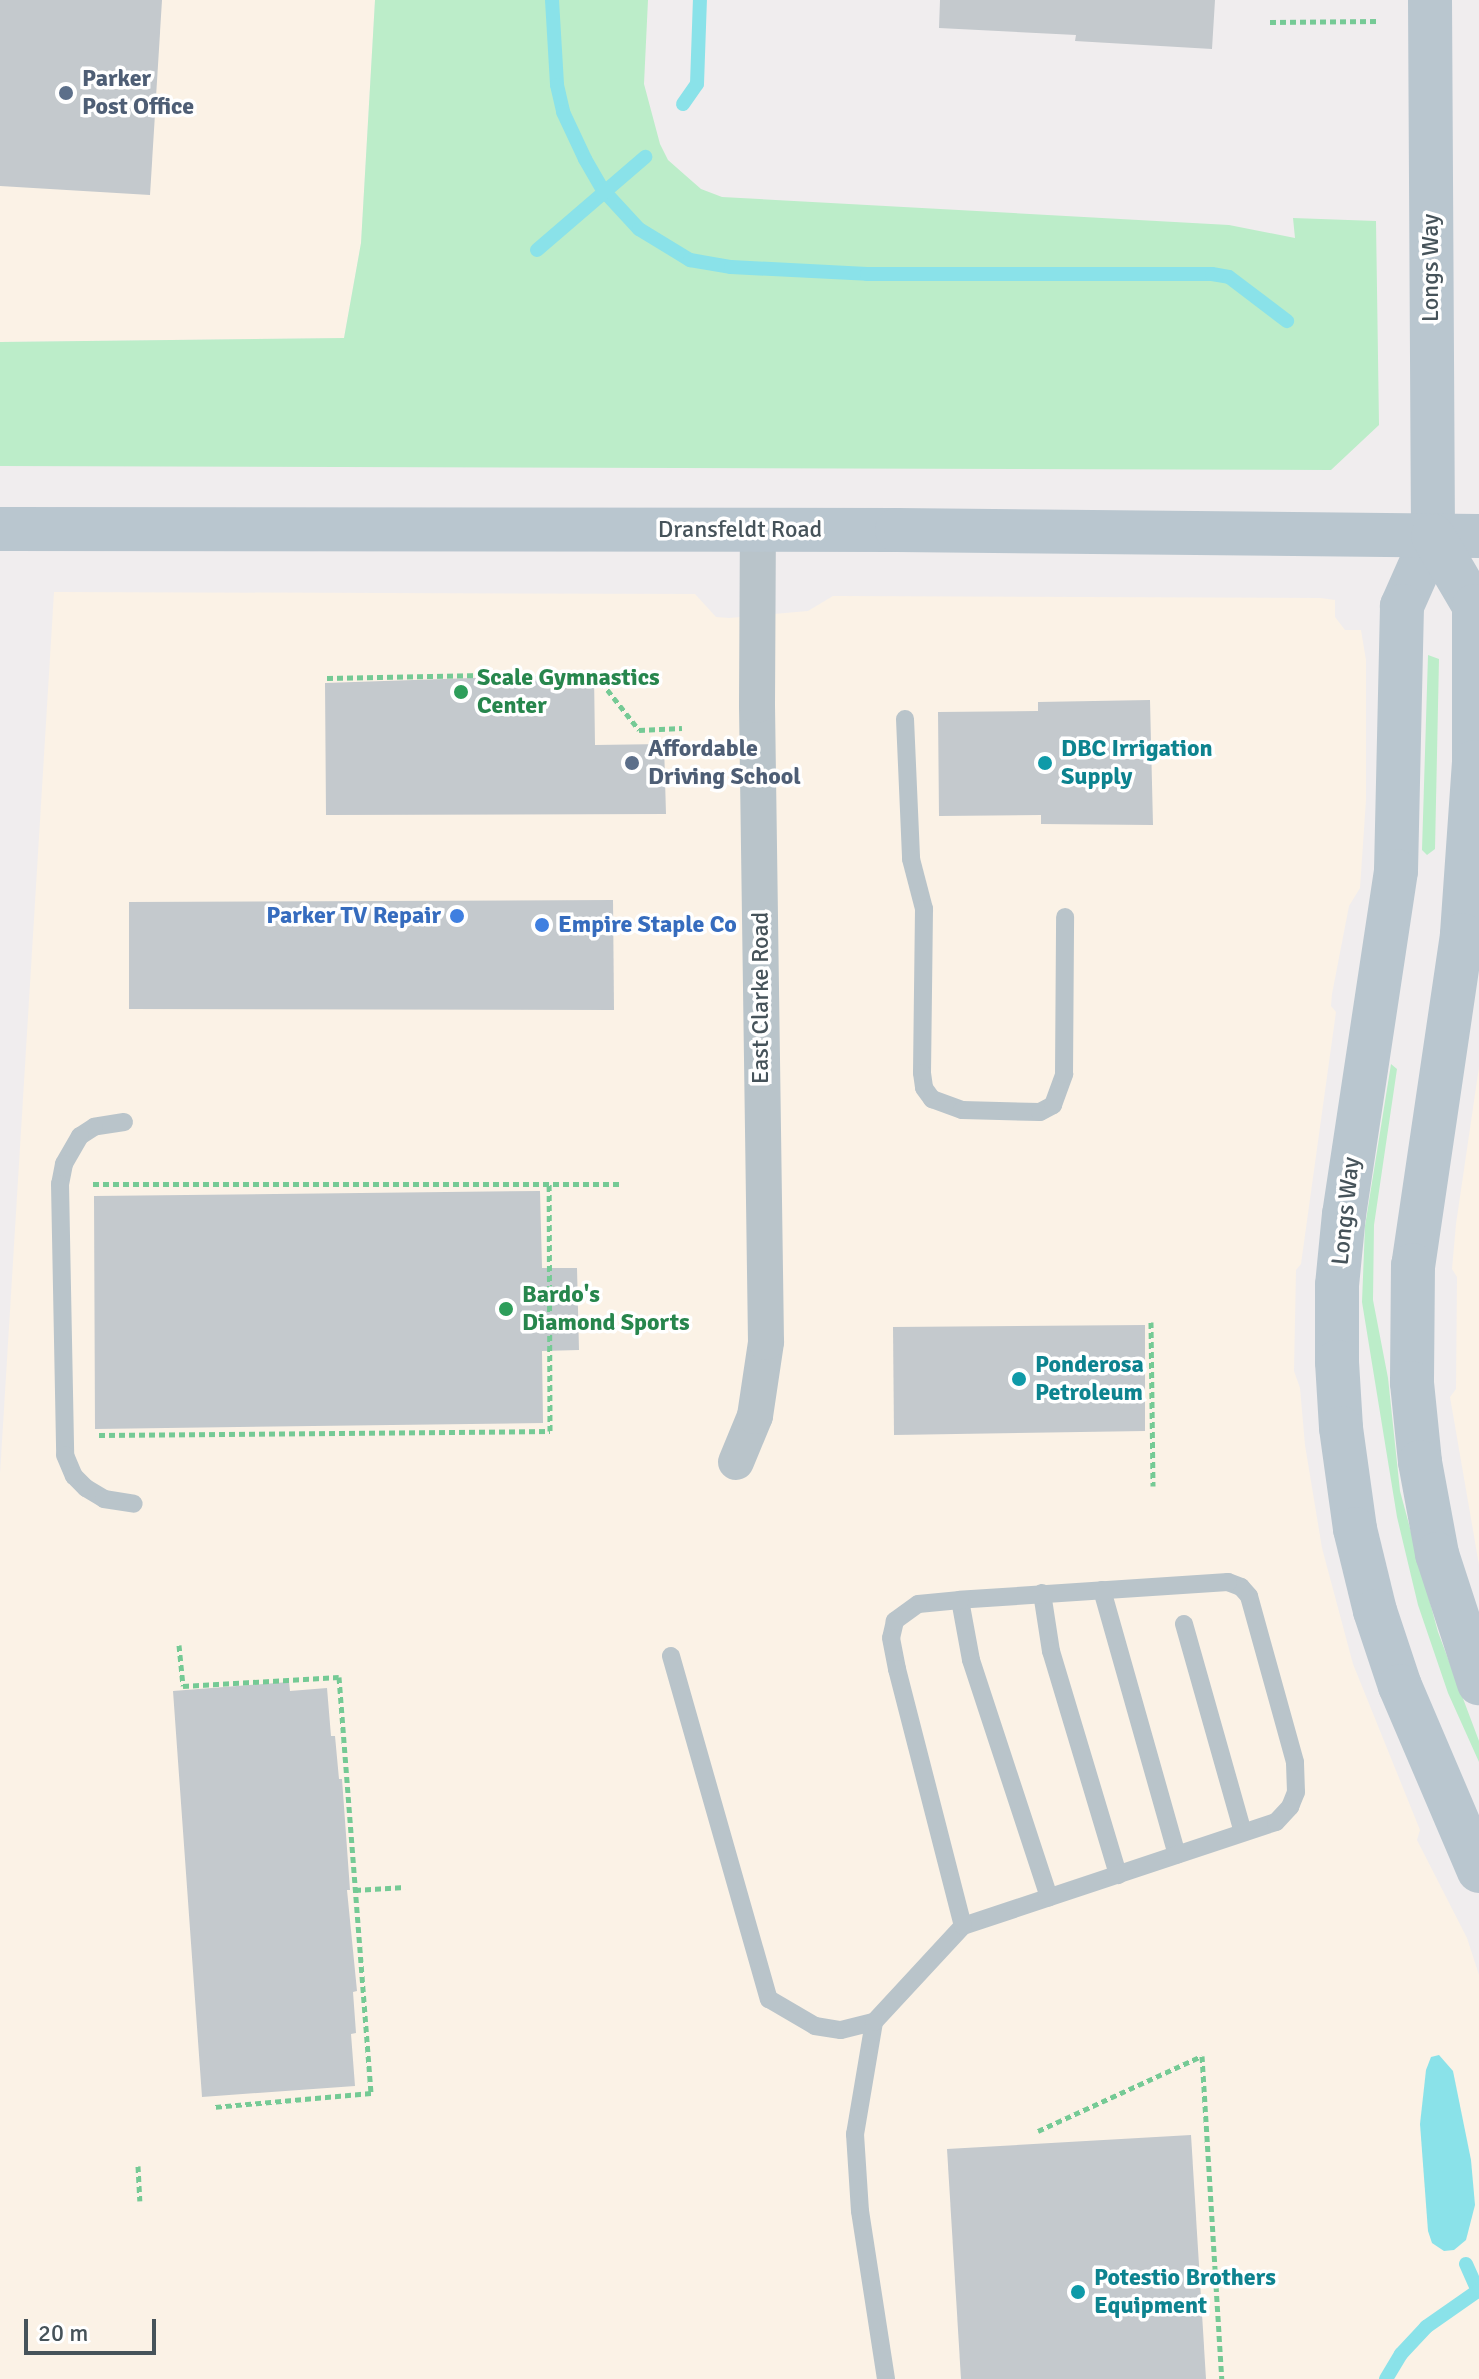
<!DOCTYPE html>
<html>
<head>
<meta charset="utf-8">
<style>
	body { margin:0 }
	#map { position:relative; width:1479px; height:2379px; overflow:hidden; background:#f0edee; font-family:Signika,sans-serif }
	div>[style] { position:absolute }
	.commercial>* { inset:0; background:#fbf2e6 }
	.green>* { inset:0; background:#bcedc9 }
	.water>* { inset:0; background:#8ae2e9 }
	.stream>* { height:14px; margin:-7px; padding:0 7px; transform-origin:7px; border-radius:7px; background:#8ae2e9 }
	.building>* { inset:0; background:#c4c9cd }
	.path>* { height:5px; margin-top:-2.5px; transform-origin:0; background:repeating-linear-gradient(90deg,#75ca95 0 6px,transparent 0 10px) }
	.lane>* { height:18px; margin:-9px; padding:0 9px; transform-origin:9px; border-radius:9px; background:#b9c4ca }
	.street>* { height:36px; margin:-18px; padding:0 18px; transform-origin:18px; border-radius:18px; background:#b9c4ca }
	.secondary>* { height:44px; margin:-22px; padding:0 22px; transform-origin:22px; border-radius:22px; background:#b9c6cf }
	.dots>* { width:22px; height:22px; translate:-50% -50%; box-sizing:border-box; border:4px solid #fff; border-radius:50% }
	span { translate:-50% -50%; white-space:nowrap; text-align:center; line-height:1.15; -webkit-text-stroke:7px #fff; paint-order:stroke }
	.service-label { font-size:24px; color:#4e5e75; font-weight:700 }
	.left { translate:0 -50%; text-align:left }
	.street-label { font-size:24px; color:#46535a }
	.leisure-label { font-size:24px; color:#27864d; font-weight:700 }
	.culture-label { font-size:24px; color:#0d838f; font-weight:700 }
	.shop-label { font-size:24px; color:#366cbe; font-weight:700 }
	.right { translate:-100% -50%; text-align:right }
	.scale { position:absolute; left:24px; top:2319px; width:132px; height:36px; box-sizing:border-box; border:4px solid #46535a; border-top:0; padding-left:10px; font-size:24px; line-height:28px; white-space:nowrap; color:#46535a; -webkit-text-stroke:6px #fff; paint-order:stroke }
</style>
</head>
<body>
<div id="map">
	<div class="commercial">
		<i style="clip-path:polygon(0 0,375px 0,361px 243px,344px 338px,0 342px)"></i>
		<i style="clip-path:polygon(54px 592px,695px 594px,716px 617px,729px 618px,808px 611px,833px 596px,1321px 598px,1335px 600px,1335px 617px,1345px 630px,1361px 630px,1366px 660px,1366px 800px,1360px 888px,1349px 906px,1332px 994px,1331px 1006px,1336px 1012px,1301px 1264px,1296px 1270px,1294px 1371px,1300px 1388px,1305px 1445px,1322px 1548px,1353px 1664px,1420px 1830px,1417px 1840px,1467px 1938px,1479px 1975px,1479px 2379px,0 2379px,0 1474px)"></i>
		<i style="clip-path:polygon(1479px 1067px,1479px 1565px,1450px 1397px,1456px 1389px,1457px 1277px,1452px 1269px,1456px 1224px)"></i>
	</div>
	<div class="green">
		<i style="clip-path:polygon(375px 0,648px 0,644px 84px,660px 144px,668px 160px,685px 175px,701px 189px,722px 197px,1229px 225px,1295px 238px,1293px 218px,1376px 221px,1379px 425px,1331px 470px,0 466px,0 342px,344px 338px,361px 243px)"></i>
		<i style="clip-path:polygon(1428px 655px,1439px 659px,1435px 849px,1427px 855px,1422px 850px)"></i>
		<i style="clip-path:polygon(1391px 1064px,1397px 1069px,1374px 1225px,1373px 1300px,1388px 1378px,1400px 1491px,1438px 1632px,1479px 1741px,1479px 1762px,1448px 1693px,1418px 1605px,1397px 1517px,1362px 1302px,1365px 1226px)"></i>
	</div>
	<div class="water">
		<i style="clip-path:polygon(1439px 2055px,1453px 2071px,1471px 2160px,1475px 2205px,1466px 2240px,1454px 2250px,1444px 2251px,1432px 2243px,1428px 2231px,1420px 2124px,1426px 2070px,1431px 2057px)"></i>
	</div>
	<div class="stream">
		<i style="left:552px;top:0;width:85px;rotate:86.6deg"></i>
		<i style="left:557px;top:85px;width:28px;rotate:77deg"></i>
		<i style="left:563px;top:112px;width:52px;rotate:64.9deg"></i>
		<i style="left:585px;top:159px;width:36px;rotate:60deg"></i>
		<i style="left:603px;top:190px;width:53px;rotate:47.3deg"></i>
		<i style="left:639px;top:229px;width:60px;rotate:31.3deg"></i>
		<i style="left:690px;top:260px;width:42px;rotate:9.7deg"></i>
		<i style="left:731px;top:267px;width:136px;rotate:2.9deg"></i>
		<i style="left:867px;top:274px;width:345px"></i>
		<i style="left:1212px;top:274px;width:17px;rotate:10deg"></i>
		<i style="left:1229px;top:277px;width:73px;rotate:37.2deg"></i>
		<i style="left:683px;top:104px;width:24px;rotate:-55deg"></i>
		<i style="left:697px;top:84px;width:84px;rotate:-88deg"></i>
		<i style="left:537px;top:250px;width:143px;rotate:-40.7deg"></i>
		<i style="left:1466px;top:2264px;width:30px;rotate:66deg"></i>
		<i style="left:1386px;top:2379px;width:29px;rotate:-59deg"></i>
		<i style="left:1401px;top:2354px;width:37px;rotate:-47deg"></i>
		<i style="left:1426px;top:2327px;width:65px;rotate:-34.9deg"></i>
	</div>
	<div class="building">
		<i style="clip-path:polygon(0 0,162px 0,150px 195px,0 186px)"></i>
		<i style="clip-path:polygon(940px 0,1215px 0,1212px 49px,1075px 41px,1076px 35px,939px 28px)"></i>
		<i style="clip-path:polygon(594px 674px,595px 745px,664px 744px,666px 814px,326px 815px,325px 683px)"></i>
		<i style="clip-path:polygon(1150px 700px,1153px 825px,1041px 824px,1041px 815px,939px 816px,938px 712px,1038px 711px,1038px 702px)"></i>
		<i style="clip-path:polygon(613px 900px,614px 1010px,129px 1009px,129px 902px)"></i>
		<i style="clip-path:polygon(540px 1191px,542px 1268px,577px 1268px,579px 1350px,542px 1351px,543px 1423px,95px 1429px,94px 1196px)"></i>
		<i style="clip-path:polygon(1145px 1325px,1145px 1431px,894px 1435px,893px 1327px)"></i>
		<i style="clip-path:polygon(289px 1682px,290px 1691px,327px 1688px,331px 1736px,335px 1736px,339px 1779px,342px 1779px,350px 1890px,347px 1890px,357px 1991px,353px 1992px,356px 2033px,351px 2034px,355px 2086px,202px 2097px,173px 1691px)"></i>
		<i style="clip-path:polygon(1191px 2135px,1206px 2379px,961px 2379px,947px 2149px)"></i>
	</div>
	<div class="path">
		<i style="left:1270px;top:22px;width:110px;rotate:-0.5deg"></i>
		<i style="left:327px;top:678px;width:264px;rotate:-1.1deg"></i>
		<i style="left:591px;top:673px;width:4px;rotate:14deg"></i>
		<i style="left:595px;top:674px;width:71px;rotate:51.8deg"></i>
		<i style="left:639px;top:730px;width:43px;rotate:-2.7deg"></i>
		<i style="left:93px;top:1184px;width:526px"></i>
		<i style="left:1151px;top:1322px;width:164px;rotate:89.3deg"></i>
		<i style="left:99px;top:1435px;width:451px;rotate:-0.5deg"></i>
		<i style="left:550px;top:1431px;width:247px;rotate:-90.2deg"></i>
		<i style="left:179px;top:1645px;width:41px;rotate:84.4deg"></i>
		<i style="left:183px;top:1686px;width:156px;rotate:-3.3deg"></i>
		<i style="left:339px;top:1677px;width:417px;rotate:85.6deg"></i>
		<i style="left:371px;top:2093px;width:159px;rotate:174.9deg"></i>
		<i style="left:355px;top:1890px;width:50px;rotate:-3.4deg"></i>
		<i style="left:1038px;top:2131px;width:180px;rotate:-24.6deg"></i>
		<i style="left:1202px;top:2056px;width:324px;rotate:86.5deg"></i>
		<i style="left:138px;top:2166px;width:35px;rotate:87deg"></i>
	</div>
	<div class="lane">
		<i style="left:905px;top:719px;width:140px;rotate:87.5deg"></i>
		<i style="left:911px;top:859px;width:52px;rotate:75.4deg"></i>
		<i style="left:924px;top:909px;width:164px;rotate:90.7deg"></i>
		<i style="left:922px;top:1073px;width:15px;rotate:82deg"></i>
		<i style="left:924px;top:1088px;width:14px;rotate:54deg"></i>
		<i style="left:932px;top:1099px;width:32px;rotate:20deg"></i>
		<i style="left:962px;top:1110px;width:78px;rotate:1.5deg"></i>
		<i style="left:1040px;top:1112px;width:15px;rotate:-28deg"></i>
		<i style="left:1053px;top:1105px;width:33px;rotate:-70deg"></i>
		<i style="left:1064px;top:1074px;width:157px;rotate:-89.6deg"></i>
		<i style="left:124px;top:1122px;width:30px;rotate:171deg"></i>
		<i style="left:94px;top:1127px;width:17px;rotate:147deg"></i>
		<i style="left:80px;top:1136px;width:32px;rotate:120deg"></i>
		<i style="left:64px;top:1164px;width:20px;rotate:101deg"></i>
		<i style="left:60px;top:1184px;width:271px;rotate:88.9deg"></i>
		<i style="left:65px;top:1455px;width:23px;rotate:67deg"></i>
		<i style="left:74px;top:1476px;width:17px;rotate:45deg"></i>
		<i style="left:86px;top:1488px;width:21px;rotate:31deg"></i>
		<i style="left:104px;top:1499px;width:30px;rotate:9deg"></i>
		<i style="left:1102px;top:1590px;width:275px;rotate:74.2deg"></i>
		<i style="left:1042px;top:1593px;width:59px;rotate:81.2deg"></i>
		<i style="left:1051px;top:1651px;width:234px;rotate:73.3deg"></i>
		<i style="left:960px;top:1600px;width:61px;rotate:79.6deg"></i>
		<i style="left:971px;top:1660px;width:250px;rotate:71.8deg"></i>
		<i style="left:1184px;top:1624px;width:216px;rotate:74.2deg"></i>
		<i style="left:671px;top:1656px;width:357px;rotate:74.1deg"></i>
		<i style="left:769px;top:1999px;width:53px;rotate:30.4deg"></i>
		<i style="left:815px;top:2026px;width:26px;rotate:9deg"></i>
		<i style="left:841px;top:2030px;width:34px;rotate:-14deg"></i>
		<i style="left:874px;top:2022px;width:114px;rotate:99.6deg"></i>
		<i style="left:855px;top:2134px;width:77px;rotate:86.3deg"></i>
		<i style="left:860px;top:2211px;width:170px;rotate:81.2deg"></i>
		<i style="left:874px;top:2022px;width:131px;rotate:-47.2deg"></i>
		<i style="left:963px;top:1926px;width:330px;rotate:-18.4deg"></i>
		<i style="left:1276px;top:1822px;width:21px;rotate:-47deg"></i>
		<i style="left:1290px;top:1807px;width:16px;rotate:-68deg"></i>
		<i style="left:1296px;top:1792px;width:30px;rotate:-92deg"></i>
		<i style="left:1295px;top:1762px;width:172px;rotate:-105.5deg"></i>
		<i style="left:1249px;top:1596px;width:12px;rotate:-132deg"></i>
		<i style="left:1241px;top:1587px;width:14px;rotate:-159deg"></i>
		<i style="left:1228px;top:1582px;width:269px;rotate:176.2deg"></i>
		<i style="left:960px;top:1600px;width:42px;rotate:174.6deg"></i>
		<i style="left:918px;top:1604px;width:29px;rotate:144deg"></i>
		<i style="left:895px;top:1621px;width:17px;rotate:103deg"></i>
		<i style="left:891px;top:1638px;width:32px;rotate:79deg"></i>
		<i style="left:897px;top:1669px;width:265px;rotate:75.6deg"></i>
	</div>
	<div class="street">
		<i style="left:736px;top:1462px;width:50px;rotate:-67.6deg"></i>
		<i style="left:755px;top:1416px;width:75px;rotate:-81.5deg"></i>
		<i style="left:766px;top:1342px;width:637px;rotate:-90.81deg"></i>
		<i style="left:757px;top:705px;width:175px;rotate:-89.7deg"></i>
	</div>
	<div class="secondary">
		<i style="left:1430px;top:0;width:536px;rotate:89.68deg"></i>
		<i style="left:1433px;top:536px;width:77px;rotate:113.9deg"></i>
		<i style="left:1402px;top:606px;width:265px;rotate:91.3deg"></i>
		<i style="left:1396px;top:871px;width:347px;rotate:98.6deg"></i>
		<i style="left:1344px;top:1214px;width:71px;rotate:95.6deg"></i>
		<i style="left:1337px;top:1285px;width:77px;rotate:90deg"></i>
		<i style="left:1337px;top:1362px;width:66px;rotate:86.5deg"></i>
		<i style="left:1341px;top:1428px;width:102px;rotate:82.1deg"></i>
		<i style="left:1355px;top:1529px;width:84px;rotate:76.3deg"></i>
		<i style="left:1375px;top:1611px;width:79px;rotate:71.6deg"></i>
		<i style="left:1400px;top:1686px;width:201px;rotate:66.9deg"></i>
		<i style="left:0;top:529px;width:897px;rotate:0.06deg"></i>
		<i style="left:897px;top:530px;width:582px;rotate:0.59deg"></i>
		<i style="left:1433px;top:536px;width:81px;rotate:59.6deg"></i>
		<i style="left:1474px;top:606px;width:156px;rotate:90deg"></i>
		<i style="left:1474px;top:762px;width:173px;rotate:94deg"></i>
		<i style="left:1462px;top:935px;width:334px;rotate:98.4deg"></i>
		<i style="left:1413px;top:1265px;width:118px;rotate:90.5deg"></i>
		<i style="left:1412px;top:1383px;width:79px;rotate:84.2deg"></i>
		<i style="left:1420px;top:1462px;width:94px;rotate:79.5deg"></i>
		<i style="left:1437px;top:1554px;width:136px;rotate:72deg"></i>
	</div>
	<div class="dots">
		<i style="left:66px;top:93px;background:#5c6f8a"></i>
		<i style="left:461px;top:692px;background:#2e9e5b"></i>
		<i style="left:632px;top:763px;background:#5c6f8a"></i>
		<i style="left:1045px;top:763px;background:#0f9aa8"></i>
		<i style="left:457px;top:916px;background:#3f7fe0"></i>
		<i style="left:542px;top:925px;background:#3f7fe0"></i>
		<i style="left:506px;top:1309px;background:#2e9e5b"></i>
		<i style="left:1019px;top:1379px;background:#0f9aa8"></i>
		<i style="left:1078px;top:2292px;background:#0f9aa8"></i>
	</div>
	<div class="service-label">
		<span class="left" style="left:82px;top:93px">Parker<br>Post Office</span>
		<span class="left" style="left:648px;top:763px">Affordable<br>Driving School</span>
	</div>
	<div class="street-label">
		<span style="left:1431px;top:268px;rotate:-90deg">Longs Way</span>
		<span style="left:740px;top:530px">Dransfeldt Road</span>
		<span style="left:761px;top:998px;rotate:-90deg">East Clarke Road</span>
		<span style="left:1346px;top:1211px;rotate:-84deg">Longs Way</span>
	</div>
	<div class="leisure-label">
		<span class="left" style="left:477px;top:692px">Scale Gymnastics<br>Center</span>
		<span class="left" style="left:522px;top:1309px">Bardo's<br>Diamond Sports</span>
	</div>
	<div class="culture-label">
		<span class="left" style="left:1061px;top:763px">DBC Irrigation<br>Supply</span>
		<span class="left" style="left:1035px;top:1379px">Ponderosa<br>Petroleum</span>
		<span class="left" style="left:1094px;top:2292px">Potestio Brothers<br>Equipment</span>
	</div>
	<div class="shop-label">
		<span class="right" style="left:441px;top:916px">Parker TV Repair</span>
		<span class="left" style="left:558px;top:925px">Empire Staple Co</span>
	</div>
	<div class="scale">20 m</div>
</div>
</body>
</html>
